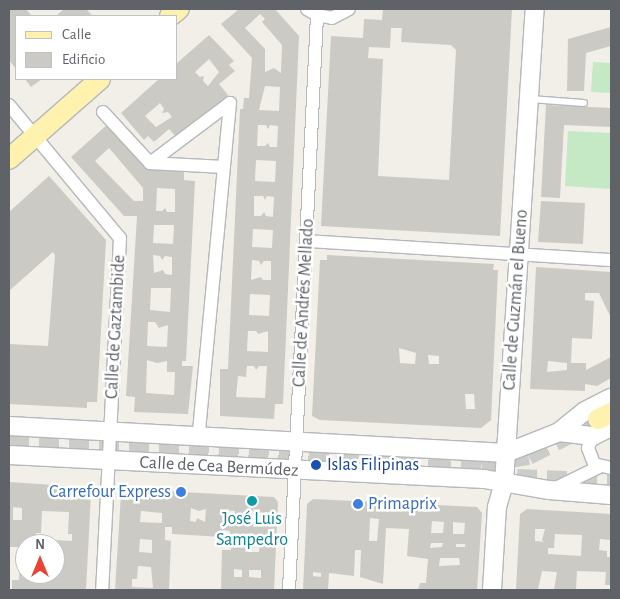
<!DOCTYPE html>
<html>
<head>
<meta charset="utf-8">
<style>
	body { margin:0 }
	#map { position:relative; width:620px; height:599px; overflow:hidden; background:#f1efe8; font-family:"Alegreya Sans",sans-serif }
	div>[style] { position:absolute }
	.green>* { inset:0; background:#c5e8c5 }
	.building>* { inset:0; background:#cccac5 }
	.primary-tunnel>* { height:20px; margin-top:-10px; transform-origin:0; background:repeating-linear-gradient(90deg,#ccccc8 0 20px,transparent 0 30px) }
	.roads { filter:drop-shadow(1px 0 #b5b8bc) drop-shadow(-1px 0 #b5b8bc) drop-shadow(0 1px #b5b8bc) drop-shadow(0 -1px #b5b8bc) }
	.lane>* { height:6px; margin:-3px; padding:0 3px; transform-origin:3px; border-radius:3px; background:#fff }
	.street>* { height:12px; margin:-6px; padding:0 6px; transform-origin:6px; border-radius:6px; background:#fff }
	.secondary>* { height:18px; margin:-9px; padding:0 9px; transform-origin:9px; border-radius:9px; background:#fff }
	.primary>* { height:20px; margin:-10px; padding:0 10px; transform-origin:10px; border-radius:10px; background:#fff2af }
	.dots>* { width:14px; height:14px; translate:-50% -50%; box-sizing:border-box; border:2px solid #fff; border-radius:50% }
	span { translate:-50% -50%; white-space:nowrap; text-align:center; line-height:1.15; -webkit-text-stroke:5px #fff; paint-order:stroke }
	.street-label { font-size:18px; color:#5f6368 }
	.transit-label { font-size:18px; color:#164399 }
	.left { translate:0 -50%; text-align:left }
	.shop-label { font-size:18px; color:#366cbe }
	.right { translate:-100% -50%; text-align:right }
	.culture-label { font-size:18px; color:#0d838f }
	.frame { position:absolute; inset:0; border:10px solid #5f6368; pointer-events:none }
	.legend { position:absolute; left:15px; top:15px; width:162px; height:65px; box-sizing:border-box; background:#fff; border:1px solid #bfc1c3; margin:0; padding:6px 9px; list-style:none; font-size:15px; color:#5f6368 }
	.legend li { display:flex; align-items:center; gap:10px; height:25px }
	.legend b { width:25px; border:1px solid #bfc1c3 }
	.north { position:absolute; left:15px; top:534px; width:50px; height:50px; box-sizing:border-box; background:#fff; border:1px solid #bfc1c3; border-radius:50%; rotate:0deg; font-size:14px; font-weight:700; line-height:20px; text-align:center; color:#5f6368 }
	.north::after { content:''; display:block; margin:auto; width:18px; height:22px; background:#ea4335; clip-path:polygon(50% 0,100% 100%,50% 72%,0 100%) }
</style>
</head>
<body>
<div id="map">
	<div class="green">
		<i style="clip-path:polygon(593px 62px,611px 63px,611px 93px,591px 92px)"></i>
		<i style="clip-path:polygon(568px 131px,611px 133px,611px 189px,565px 186px)"></i>
	</div>
	<div class="building">
		<i style="clip-path:polygon(9px 9px,26px 9px,32px 16px,16px 16px,16px 69px,9px 60px)"></i>
		<i style="clip-path:polygon(64px 9px,86px 9px,93px 16px,56px 16px)"></i>
		<i style="clip-path:polygon(evenodd,239px 9px,275px 9px,299px 36px,283px 404px,275px 404px,274px 419px,220px 416px,220px 369px,228px 369px,240px 109px,243px 109px,244px 98px,249px 98px,252px 58px,221px 24px,239px 9px,260px 14px,265px 19px,262px 22px,282px 45px,281px 73px,274px 68px,265px 72px,265px 49px,245px 28px,260px 14px,239px 9px,265px 86px,280px 87px,279px 111px,259px 110px,265px 86px,239px 9px,258px 125px,266px 125px,268px 129px,270px 125px,278px 126px,277px 147px,270px 147px,268px 143px,265px 146px,257px 146px,258px 125px,239px 9px,256px 160px,276px 161px,275px 182px,255px 181px,256px 160px,239px 9px,254px 196px,263px 196px,265px 200px,267px 196px,274px 197px,273px 217px,266px 216px,264px 212px,261px 216px,254px 216px,254px 196px,239px 9px,253px 229px,273px 230px,272px 248px,252px 247px,253px 229px,239px 9px,252px 260px,259px 261px,261px 265px,264px 261px,271px 261px,271px 280px,263px 280px,261px 277px,251px 280px,252px 260px,239px 9px,250px 294px,270px 295px,269px 316px,249px 315px,250px 294px,239px 9px,248px 331px,256px 331px,258px 334px,268px 331px,268px 352px,247px 351px,248px 331px,239px 9px,247px 366px,254px 366px,256px 370px,259px 366px,267px 366px,265px 398px,236px 397px,238px 376px,246px 377px,247px 366px)"></i>
		<i style="clip-path:polygon(evenodd,383px 9px,512px 9px,500px 236px,321px 226px,331px 36px,363px 38px,364px 19px,382px 20px,383px 9px,391px 28px,402px 28px,401px 42px,451px 45px,456px 50px,449px 180px,378px 176px,383px 59px,368px 58px,369px 47px,390px 48px,391px 28px)"></i>
		<i style="clip-path:polygon(611px 27px,611px 46px,586px 53px,584px 91px,567px 91px,568px 39px)"></i>
		<i style="clip-path:polygon(evenodd,209px 35px,234px 61px,229px 65px,235px 71px,219px 84px,228px 95px,178px 139px,169px 129px,154px 142px,148px 136px,144px 140px,121px 113px,159px 79px,176px 79px,176px 64px,209px 35px,209px 59px,219px 72px,208px 86px,203px 81px,204px 76px,200px 77px,195px 72px,209px 59px,209px 35px,160px 103px,164px 109px,162px 113px,168px 112px,172px 117px,156px 127px,145px 116px,160px 103px)"></i>
		<i style="clip-path:polygon(25px 79px,42px 79px,31px 87px)"></i>
		<i style="clip-path:polygon(546px 105px,611px 108px,611px 127px,564px 125px,560px 198px,541px 197px)"></i>
		<i style="clip-path:polygon(evenodd,108px 124px,147px 169px,184px 171px,184px 180px,195px 181px,186px 361px,182px 361px,182px 366px,193px 366px,188px 414px,134px 412px,135px 397px,126px 396px,137px 216px,124px 216px,71px 157px,108px 124px,109px 148px,143px 188px,143px 201px,134px 201px,95px 161px,109px 148px,108px 124px,157px 188px,175px 189px,175px 212px,167px 212px,165px 208px,162px 211px,156px 211px,157px 188px,108px 124px,154px 225px,174px 225px,173px 244px,153px 243px,154px 225px,108px 124px,153px 255px,160px 256px,162px 260px,165px 256px,172px 257px,172px 275px,165px 274px,163px 270px,154px 273px,153px 255px,108px 124px,151px 288px,171px 288px,170px 312px,150px 310px,151px 288px,108px 124px,148px 322px,155px 322px,159px 328px,168px 325px,167px 347px,147px 346px,148px 322px,108px 124px,147px 360px,157px 363px,167px 361px,167px 372px,175px 372px,174px 395px,146px 393px,147px 360px)"></i>
		<i style="clip-path:polygon(49px 176px,106px 240px,97px 402px,87px 402px,87px 408px,9px 404px,9px 344px,48px 346px,55px 255px,53px 252px,9px 291px,9px 212px)"></i>
		<i style="clip-path:polygon(541px 201px,585px 203px,583px 244px,538px 242px)"></i>
		<i style="clip-path:polygon(evenodd,327px 255px,494px 264px,493px 270px,498px 270px,491px 420px,481px 428px,320px 420px,312px 416px,320px 260px,327px 260px,327px 255px,399px 348px,416px 353px,415px 364px,400px 363px,399px 348px,327px 255px,428px 355px,439px 356px,439px 364px,429px 364px,428px 355px,327px 255px,465px 394px,474px 394px,475px 409px,466px 409px,465px 394px)"></i>
		<i style="clip-path:polygon(evenodd,536px 267px,611px 272px,611px 318px,599px 293px,585px 293px,585px 300px,594px 301px,592px 339px,572px 338px,571px 363px,586px 363px,586px 370px,611px 357px,611px 378px,597px 386px,585px 384px,585px 391px,530px 389px,536px 267px,548px 361px,567px 363px,567px 370px,547px 372px,548px 361px)"></i>
		<i style="clip-path:polygon(evenodd,9px 482px,85px 487px,91px 493px,86px 590px,12px 590px,12px 580px,19px 580px,20px 547px,9px 547px,9px 482px,13px 507px,22px 508px,22px 520px,13px 520px,13px 507px,9px 482px,42px 511px,69px 512px,68px 534px,72px 534px,72px 541px,35px 539px,36px 533px,41px 533px,42px 511px,9px 482px,25px 544px,55px 544px,55px 574px,25px 574px,25px 544px)"></i>
		<i style="clip-path:polygon(evenodd,126px 489px,274px 497px,278px 502px,274px 590px,221px 590px,222px 550px,231px 550px,230px 531px,223px 530px,223px 537px,172px 534px,172px 527px,165px 527px,165px 540px,171px 541px,169px 590px,115px 590px,121px 494px,126px 489px,191px 508px,199px 511px,206px 509px,205px 522px,197px 518px,196px 522px,190px 521px,191px 508px,126px 489px,224px 510px,235px 511px,234px 522px,224px 522px,224px 510px,126px 489px,141px 511px,162px 513px,162px 523px,140px 522px,141px 511px,126px 489px,252px 512px,264px 513px,263px 524px,251px 524px,252px 512px,126px 489px,140px 539px,152px 540px,152px 553px,139px 552px,140px 539px,126px 489px,248px 540px,260px 541px,259px 552px,248px 552px,248px 540px,126px 489px,138px 566px,151px 567px,153px 588px,132px 587px,132px 579px,137px 579px,138px 566px,126px 489px,234px 569px,242px 570px,242px 577px,234px 577px,234px 569px,126px 489px,249px 570px,261px 570px,261px 578px,249px 577px,249px 570px)"></i>
		<i style="clip-path:polygon(evenodd,313px 499px,477px 507px,482px 513px,477px 590px,418px 590px,420px 583px,426px 583px,428px 559px,407px 556px,409px 529px,386px 528px,383px 584px,360px 577px,361px 550px,355px 550px,354px 576px,329px 573px,328px 590px,303px 590px,307px 504px,313px 499px,370px 518px,379px 519px,377px 541px,369px 541px,370px 518px,313px 499px,432px 521px,444px 522px,443px 533px,431px 533px,432px 521px,313px 499px,453px 522px,465px 523px,464px 534px,453px 534px,453px 522px,313px 499px,431px 543px,443px 543px,442px 547px,430px 548px,431px 543px,313px 499px,456px 544px,465px 544px,465px 547px,456px 547px,456px 544px,313px 499px,440px 558px,459px 558px,460px 565px,439px 566px,440px 558px,313px 499px,313px 572px,321px 573px,321px 577px,313px 576px,313px 572px)"></i>
		<i style="clip-path:polygon(evenodd,527px 509px,611px 514px,611px 540px,600px 539px,599px 550px,607px 551px,607px 557px,611px 557px,611px 585px,605px 585px,606px 572px,577px 571px,576px 590px,554px 590px,557px 572px,542px 571px,538px 590px,516px 590px,520px 514px,527px 509px,535px 529px,545px 529px,542px 540px,544px 542px,535px 541px,535px 529px,527px 509px,555px 534px,582px 535px,581px 556px,548px 554px,548px 548px,554px 548px,555px 534px)"></i>
	</div>
	<div class="primary-tunnel">
		<i style="left:9px;top:439px;width:423px;rotate:3.3deg"></i>
		<i style="left:431px;top:463px;width:50px"></i>
		<i style="left:481px;top:463px;width:48px;rotate:-9.7deg"></i>
		<i style="left:528px;top:455px;width:79px;rotate:-27.2deg"></i>
		<i style="left:517px;top:479px;width:94px;rotate:2.4deg"></i>
	</div>
	<div class="roads">
		<div class="lane">
			<i style="left:530px;top:99px;width:54px;rotate:4.2deg"></i>
		</div>
		<div class="street">
			<i style="left:307px;top:9px;width:12px;rotate:31deg"></i>
			<i style="left:317px;top:15px;width:15px;rotate:11deg"></i>
			<i style="left:332px;top:18px;width:19px;rotate:-28deg"></i>
			<i style="left:9px;top:105px;width:173px;rotate:50.2deg"></i>
			<i style="left:120px;top:238px;width:352px;rotate:92.9deg"></i>
			<i style="left:103px;top:112px;width:69px;rotate:47.3deg"></i>
			<i style="left:150px;top:163px;width:100px;rotate:-36.9deg"></i>
			<i style="left:230px;top:103px;width:326px;rotate:95.4deg"></i>
			<i style="left:150px;top:163px;width:73px;rotate:3.1deg"></i>
			<i style="left:307px;top:241px;width:305px;rotate:3.6deg"></i>
			<i style="left:593px;top:436px;width:13px;rotate:113deg"></i>
			<i style="left:588px;top:448px;width:17px;rotate:69deg"></i>
			<i style="left:594px;top:464px;width:17px;rotate:13deg"></i>
			<i style="left:554px;top:489px;width:50px;rotate:-26.1deg"></i>
			<i style="left:289px;top:590px;width:576px;rotate:-87.21deg"></i>
		</div>
		<div class="secondary">
			<i style="left:9px;top:426px;width:498px;rotate:3.1deg"></i>
			<i style="left:506px;top:453px;width:57px;rotate:-21.6deg"></i>
			<i style="left:559px;top:432px;width:33px;rotate:-39deg"></i>
			<i style="left:585px;top:411px;width:29px;rotate:-27deg"></i>
			<i style="left:559px;top:432px;width:34px;rotate:7deg"></i>
			<i style="left:593px;top:436px;width:20px;rotate:-27deg"></i>
			<i style="left:9px;top:455px;width:476px;rotate:2.9deg"></i>
			<i style="left:484px;top:479px;width:66px;rotate:9.6deg"></i>
			<i style="left:549px;top:490px;width:62px;rotate:4.6deg"></i>
			<i style="left:492px;top:590px;width:83px;rotate:-86.6deg"></i>
			<i style="left:497px;top:507px;width:25px;rotate:-74deg"></i>
			<i style="left:504px;top:483px;width:475px;rotate:-86.3deg"></i>
		</div>
		<div class="primary">
			<i style="left:170px;top:16px;width:11px;rotate:-38deg"></i>
			<i style="left:9px;top:159px;width:121px;rotate:-41.3deg"></i>
			<i style="left:598px;top:419px;width:14px;rotate:-25deg"></i>
		</div>
	</div>
	<div class="dots">
		<i style="left:316px;top:465px;background:#1a4fb4"></i>
		<i style="left:181px;top:492px;background:#3f7fe0"></i>
		<i style="left:252px;top:501px;background:#0f9aa8"></i>
		<i style="left:358px;top:504px;background:#3f7fe0"></i>
	</div>
	<div class="street-label">
		<span style="left:516px;top:300px;rotate:-86deg">Calle de Guzmán el Bueno</span>
		<span style="left:304px;top:303px;rotate:-87deg">Calle de Andrés Mellado</span>
		<span style="left:116px;top:327px;rotate:-87deg">Calle de Gaztambide</span>
		<span style="left:219px;top:467px;rotate:3deg">Calle de Cea Bermúdez</span>
	</div>
	<div class="transit-label">
		<span class="left" style="left:327px;top:465px">Islas Filipinas</span>
	</div>
	<div class="shop-label">
		<span class="right" style="left:171px;top:492px">Carrefour Express</span>
		<span class="left" style="left:368px;top:504px">Primaprix</span>
	</div>
	<div class="culture-label">
		<span style="left:252px;top:530px">José Luis<br>Sampedro</span>
	</div>
	<div class="frame"></div>
	<ul class="legend">
	<li><b style="height:6px;background:#fff2af"></b>Calle</li>
	<li><b style="height:14px;background:#cccac5"></b>Edificio</li>
	</ul>
	<div class="north">N</div>
</div>
</body>
</html>
